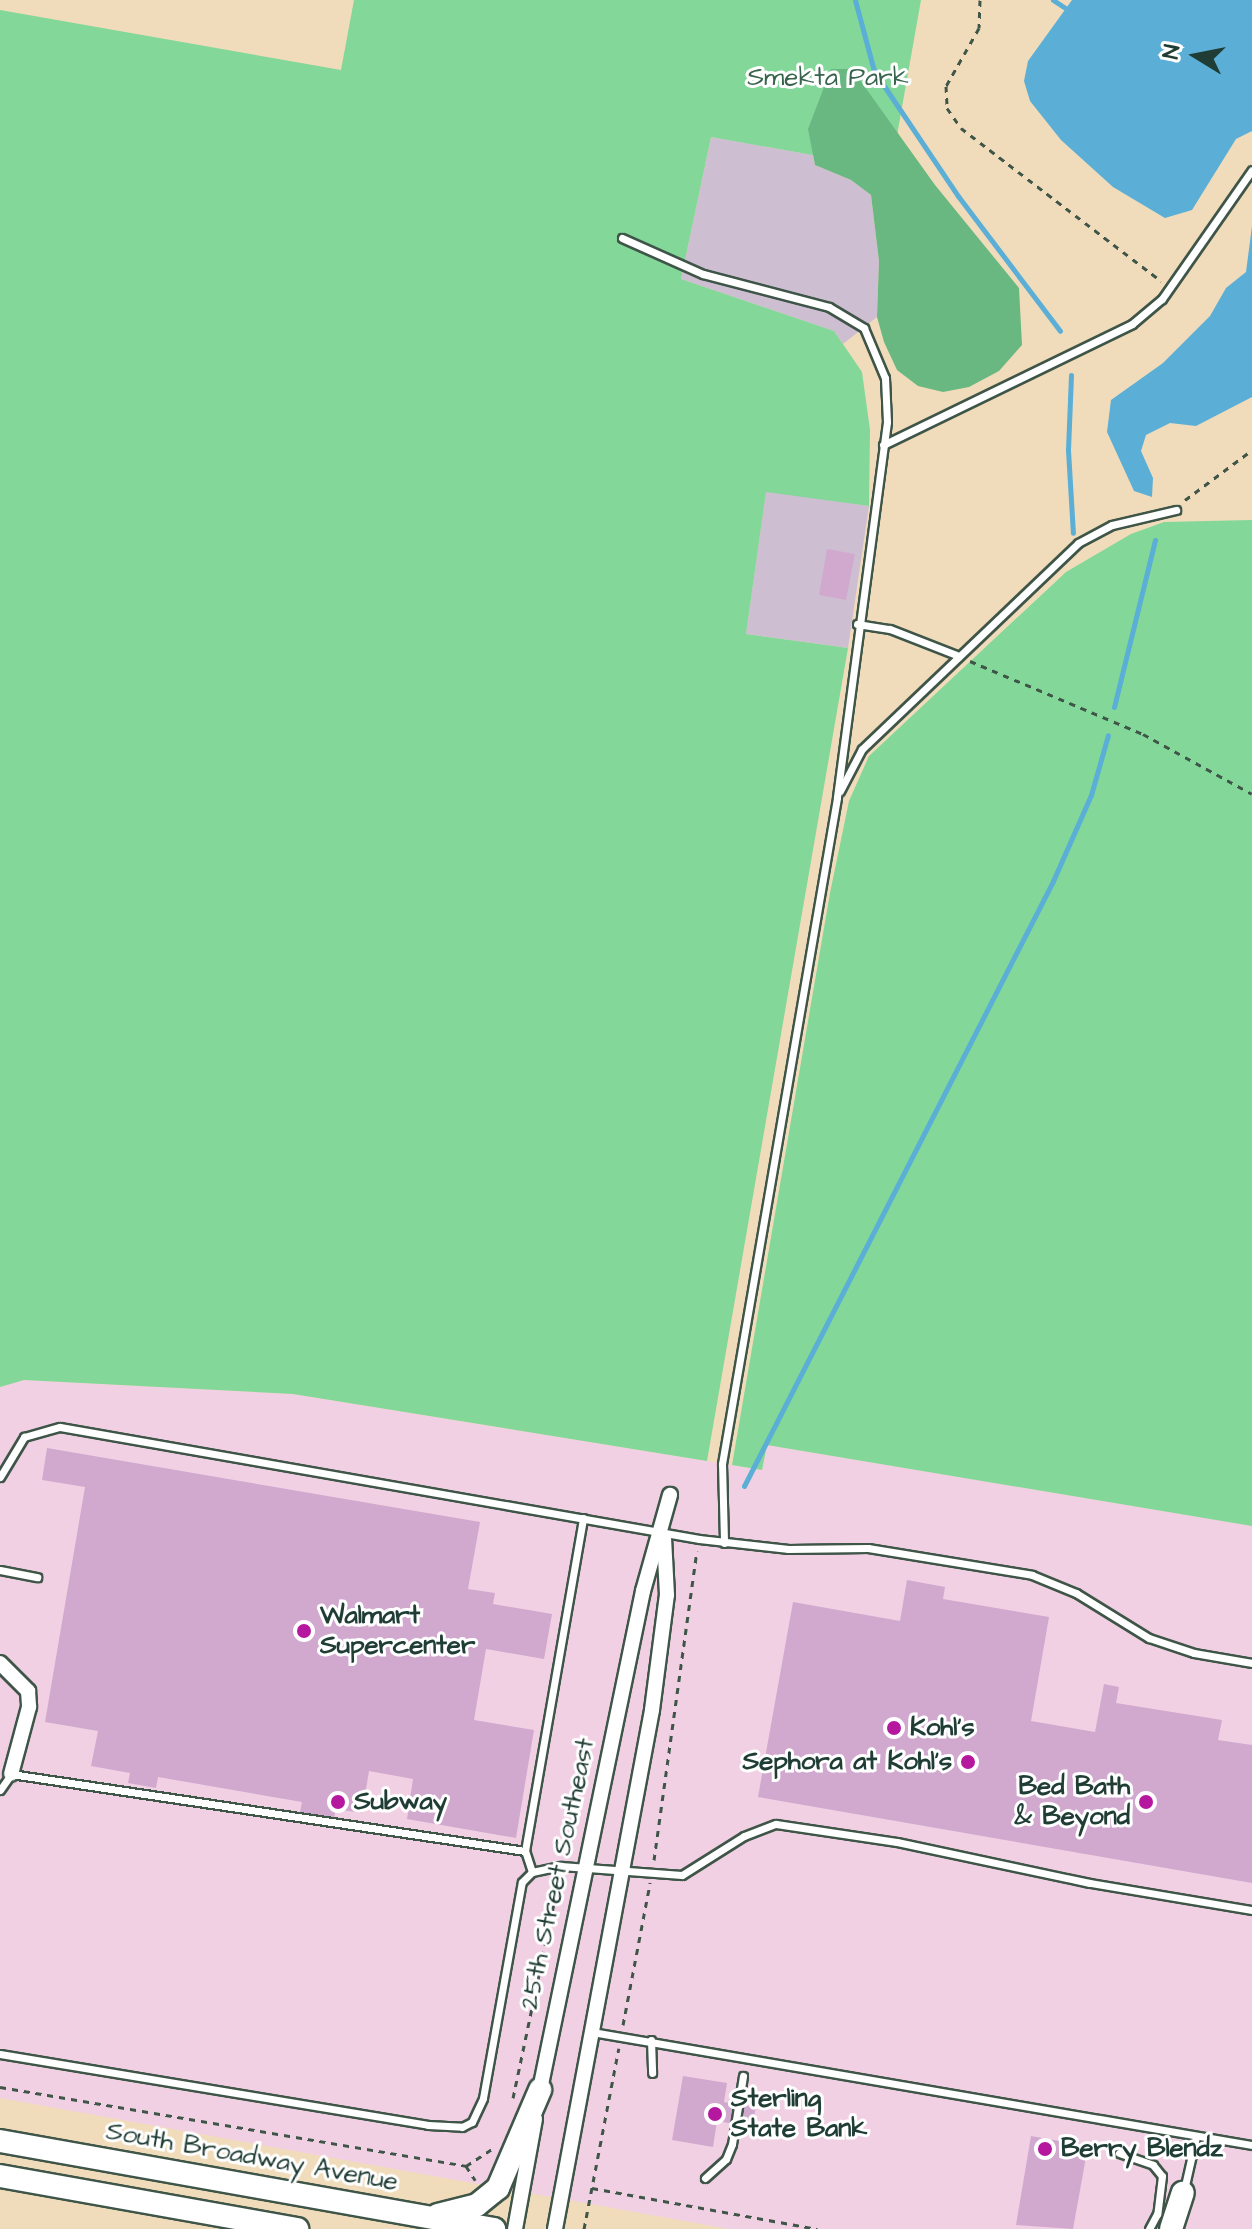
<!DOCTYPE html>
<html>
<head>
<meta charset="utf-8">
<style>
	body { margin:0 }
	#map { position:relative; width:1252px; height:2229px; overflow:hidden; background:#f0dcba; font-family:"Architects Daughter",sans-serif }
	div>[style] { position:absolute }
	.built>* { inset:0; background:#f1d0e3 }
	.industrial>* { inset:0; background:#cebed1 }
	.green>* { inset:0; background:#82d799 }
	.forest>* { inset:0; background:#69b881 }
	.water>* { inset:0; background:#5baed6 }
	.stream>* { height:5px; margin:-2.5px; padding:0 2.5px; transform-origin:2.5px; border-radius:2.5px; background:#5baed6 }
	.building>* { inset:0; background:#d1a9cf }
	.path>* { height:3px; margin-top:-1.5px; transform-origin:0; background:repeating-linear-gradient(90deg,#3e5548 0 6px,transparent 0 12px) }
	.roads { filter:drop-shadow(2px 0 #3e5548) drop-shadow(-2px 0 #3e5548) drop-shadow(0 2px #3e5548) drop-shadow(0 -2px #3e5548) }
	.lane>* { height:7px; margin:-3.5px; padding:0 3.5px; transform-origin:3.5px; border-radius:3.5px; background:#fff }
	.street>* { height:14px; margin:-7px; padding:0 7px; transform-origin:7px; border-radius:7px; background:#fff }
	.primary>* { height:22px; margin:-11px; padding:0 11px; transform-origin:11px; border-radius:11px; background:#fff }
	.dots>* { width:22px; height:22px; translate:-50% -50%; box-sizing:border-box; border:4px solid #fff; border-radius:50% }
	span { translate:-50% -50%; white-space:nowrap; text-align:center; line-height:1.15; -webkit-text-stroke:6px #fff; paint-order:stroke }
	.park-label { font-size:26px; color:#38644d }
	.poi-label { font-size:26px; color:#1f3d34; font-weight:700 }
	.left { translate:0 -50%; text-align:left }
	.right { translate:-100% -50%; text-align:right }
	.street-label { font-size:26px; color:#1f3d34 }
	.north { position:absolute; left:1156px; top:16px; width:80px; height:80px; -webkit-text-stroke:6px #fff; paint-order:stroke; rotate:280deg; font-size:22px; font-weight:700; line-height:32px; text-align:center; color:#1f3d34 }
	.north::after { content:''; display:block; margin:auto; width:28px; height:36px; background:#1f3d34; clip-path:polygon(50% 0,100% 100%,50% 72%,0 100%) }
</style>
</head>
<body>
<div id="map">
	<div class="built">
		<i style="clip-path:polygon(23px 1380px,293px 1394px,762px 1470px,767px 1445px,1252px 1526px,1252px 2229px,729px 2229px,0 2098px,0 1387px)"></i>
	</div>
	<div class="industrial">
		<i style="clip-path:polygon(711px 137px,813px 155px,815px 165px,851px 180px,871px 195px,879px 261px,877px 317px,843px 344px,834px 331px,681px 279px)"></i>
		<i style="clip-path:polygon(766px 491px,869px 506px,848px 648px,746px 634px)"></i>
	</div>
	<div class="green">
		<i style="clip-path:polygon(354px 0,921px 0,891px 169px,711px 137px,681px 279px,834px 331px,862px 372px,870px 430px,869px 506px,766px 492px,746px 634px,848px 648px,707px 1461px,293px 1394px,24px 1380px,0 1387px,0 10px,341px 70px)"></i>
		<i style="clip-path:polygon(1252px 520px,1252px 1526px,767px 1445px,762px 1470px,732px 1465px,830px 893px,849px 801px,869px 756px,1066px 572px,1131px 534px,1164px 522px)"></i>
	</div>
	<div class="forest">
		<i style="clip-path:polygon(831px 69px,852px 69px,935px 185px,1019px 288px,1022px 345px,999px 371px,969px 387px,943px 392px,918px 386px,897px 370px,884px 342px,877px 317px,879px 261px,871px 195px,851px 180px,815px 165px,808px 129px)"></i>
	</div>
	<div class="water">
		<i style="clip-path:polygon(1072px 0,1252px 0,1252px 131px,1236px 139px,1192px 210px,1165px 218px,1113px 187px,1061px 140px,1030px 101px,1024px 81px,1028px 61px)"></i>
		<i style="clip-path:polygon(1252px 226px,1252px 397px,1196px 426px,1170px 423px,1146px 435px,1141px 451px,1153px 478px,1152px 497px,1134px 491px,1107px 432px,1111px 400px,1163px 363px,1210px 316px,1226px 288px,1246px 272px)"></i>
	</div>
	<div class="stream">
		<i style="left:855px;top:0;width:73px;rotate:75deg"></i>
		<i style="left:874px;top:71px;width:151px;rotate:56.1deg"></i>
		<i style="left:958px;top:196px;width:169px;rotate:52.9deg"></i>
		<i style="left:1053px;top:0;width:17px;rotate:33deg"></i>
		<i style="left:1071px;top:375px;width:75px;rotate:92.3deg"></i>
		<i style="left:1068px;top:450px;width:83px;rotate:86.6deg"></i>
		<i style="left:1114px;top:707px;width:172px;rotate:-76.2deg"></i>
		<i style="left:744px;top:1486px;width:679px;rotate:-62.94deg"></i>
		<i style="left:1053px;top:881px;width:94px;rotate:-66.2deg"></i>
		<i style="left:1091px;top:795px;width:62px;rotate:-74.2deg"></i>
	</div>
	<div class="building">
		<i style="clip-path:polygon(827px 549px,855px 554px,846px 600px,819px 595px)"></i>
		<i style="clip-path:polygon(47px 1448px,480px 1522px,468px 1589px,495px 1593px,493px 1604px,552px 1614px,544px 1659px,486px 1649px,474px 1720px,534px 1730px,516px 1838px,407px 1819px,413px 1779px,369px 1771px,362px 1813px,336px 1809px,334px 1818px,300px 1812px,302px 1802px,158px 1777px,156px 1788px,128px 1783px,130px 1773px,91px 1766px,98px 1731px,45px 1722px,85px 1487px,42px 1480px)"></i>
		<i style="clip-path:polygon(907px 1580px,945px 1587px,943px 1599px,1049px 1617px,1031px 1721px,1095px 1732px,1104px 1684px,1119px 1687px,1116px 1703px,1222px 1720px,1218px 1740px,1252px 1745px,1252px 1883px,758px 1797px,793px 1602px,900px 1621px)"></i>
		<i style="clip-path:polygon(683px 2076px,727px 2083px,724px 2102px,756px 2107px,752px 2127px,717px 2121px,713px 2147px,672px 2140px)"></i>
		<i style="clip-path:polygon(1031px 2136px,1088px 2146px,1073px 2229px,1016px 2225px)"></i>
	</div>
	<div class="path">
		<i style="left:980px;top:0;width:28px;rotate:92deg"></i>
		<i style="left:979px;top:28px;width:67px;rotate:119.6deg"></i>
		<i style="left:946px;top:86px;width:22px;rotate:87deg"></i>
		<i style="left:947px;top:108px;width:24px;rotate:55deg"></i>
		<i style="left:961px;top:128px;width:252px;rotate:37.4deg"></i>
		<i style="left:1185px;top:500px;width:84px;rotate:-36.7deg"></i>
		<i style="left:970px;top:661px;width:188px;rotate:22.9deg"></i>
		<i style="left:1143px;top:734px;width:124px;rotate:28.8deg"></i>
		<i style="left:654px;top:1860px;width:312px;rotate:-82.1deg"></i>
		<i style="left:623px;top:2025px;width:145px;rotate:-79.2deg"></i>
		<i style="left:0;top:2087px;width:473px;rotate:9.6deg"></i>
		<i style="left:466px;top:2166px;width:31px;rotate:-33deg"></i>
		<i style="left:513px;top:2098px;width:224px;rotate:-78.1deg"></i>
		<i style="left:466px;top:2166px;width:17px;rotate:57deg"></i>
		<i style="left:592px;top:2188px;width:229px;rotate:10.3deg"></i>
		<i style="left:584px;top:2229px;width:184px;rotate:-79.1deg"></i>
	</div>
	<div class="roads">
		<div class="lane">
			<i style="left:622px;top:238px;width:89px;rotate:24deg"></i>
			<i style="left:703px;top:274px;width:130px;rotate:14.7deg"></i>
			<i style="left:829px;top:307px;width:41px;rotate:31deg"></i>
			<i style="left:864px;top:328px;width:54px;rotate:67.2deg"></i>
			<i style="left:885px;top:378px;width:44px;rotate:87.4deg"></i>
			<i style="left:887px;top:422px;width:379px;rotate:97.6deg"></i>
			<i style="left:837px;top:798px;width:676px;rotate:99.8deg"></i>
			<i style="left:722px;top:1464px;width:79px;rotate:88.5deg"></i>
			<i style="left:883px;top:445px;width:277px;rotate:-25.9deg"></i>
			<i style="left:1132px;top:324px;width:39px;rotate:-40deg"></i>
			<i style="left:1162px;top:299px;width:157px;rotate:-55.1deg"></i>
			<i style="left:857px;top:624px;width:33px;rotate:9deg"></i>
			<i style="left:890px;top:629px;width:74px;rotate:21.4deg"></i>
			<i style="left:840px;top:791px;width:47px;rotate:-62.4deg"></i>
			<i style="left:862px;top:749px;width:298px;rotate:-43.6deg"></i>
			<i style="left:1078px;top:543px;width:38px;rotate:-28deg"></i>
			<i style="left:1112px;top:525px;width:66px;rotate:-13.2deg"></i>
			<i style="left:0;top:1477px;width:47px;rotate:-59deg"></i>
			<i style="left:24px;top:1437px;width:37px;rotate:-16deg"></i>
			<i style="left:60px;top:1427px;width:649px;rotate:9.94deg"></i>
			<i style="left:699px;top:1539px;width:90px;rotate:6.4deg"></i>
			<i style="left:788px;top:1549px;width:80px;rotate:-0.7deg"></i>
			<i style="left:868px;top:1548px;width:166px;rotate:9.3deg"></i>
			<i style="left:1032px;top:1575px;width:48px;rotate:22.2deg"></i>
			<i style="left:1076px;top:1593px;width:86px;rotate:31.7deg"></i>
			<i style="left:1149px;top:1638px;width:47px;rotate:18.4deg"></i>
			<i style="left:1194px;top:1653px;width:59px;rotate:9.8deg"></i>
			<i style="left:0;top:1570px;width:38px;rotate:11deg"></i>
			<i style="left:0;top:1790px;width:19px;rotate:-55deg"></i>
			<i style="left:11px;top:1774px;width:520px;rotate:8.52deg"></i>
			<i style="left:532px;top:1872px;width:22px;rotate:-108deg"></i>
			<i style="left:525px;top:1851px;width:338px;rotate:-80.1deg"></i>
			<i style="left:592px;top:2032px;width:670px;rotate:9.72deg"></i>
			<i style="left:651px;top:2040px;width:33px;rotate:88deg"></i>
			<i style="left:0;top:2054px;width:434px;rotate:9.4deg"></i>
			<i style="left:428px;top:2125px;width:34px;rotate:3deg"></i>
			<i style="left:462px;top:2127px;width:11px;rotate:-27deg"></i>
			<i style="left:472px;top:2122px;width:26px;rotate:-65deg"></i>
			<i style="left:483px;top:2098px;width:219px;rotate:-79.8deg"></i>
			<i style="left:522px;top:1882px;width:14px;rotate:-45deg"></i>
			<i style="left:532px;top:1872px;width:30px;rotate:-12deg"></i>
			<i style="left:561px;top:1866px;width:121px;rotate:4.3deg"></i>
			<i style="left:682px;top:1875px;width:73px;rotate:-32.2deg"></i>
			<i style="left:744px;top:1836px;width:34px;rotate:-21deg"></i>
			<i style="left:776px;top:1824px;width:122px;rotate:8.5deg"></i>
			<i style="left:897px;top:1842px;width:197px;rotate:12deg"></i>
			<i style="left:1090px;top:1883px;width:164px;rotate:9.5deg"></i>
			<i style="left:1119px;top:2153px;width:36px;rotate:19deg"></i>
			<i style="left:1153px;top:2165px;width:14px;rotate:51deg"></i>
			<i style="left:1162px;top:2176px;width:38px;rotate:97deg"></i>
			<i style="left:1157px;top:2214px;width:17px;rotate:118deg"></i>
			<i style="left:705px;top:2178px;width:28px;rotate:-42deg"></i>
			<i style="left:726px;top:2159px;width:16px;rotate:-68deg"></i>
			<i style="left:732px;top:2144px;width:69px;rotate:-80.8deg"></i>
			<i style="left:1184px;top:2190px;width:54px;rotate:-77.2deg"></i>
		</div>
		<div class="street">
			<i style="left:0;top:1663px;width:40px;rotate:45deg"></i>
			<i style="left:28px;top:1691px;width:16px;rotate:86deg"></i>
			<i style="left:29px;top:1707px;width:69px;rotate:105deg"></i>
			<i style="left:538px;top:2099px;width:519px;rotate:-78.32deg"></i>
			<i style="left:643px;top:1591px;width:100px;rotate:-74.3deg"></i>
			<i style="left:515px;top:2229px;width:112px;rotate:-79.7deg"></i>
			<i style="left:555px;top:2229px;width:528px;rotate:-79.41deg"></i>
			<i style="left:652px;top:1710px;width:116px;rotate:-82.6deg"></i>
			<i style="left:667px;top:1595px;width:58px;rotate:-93deg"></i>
		</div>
		<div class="primary">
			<i style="left:0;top:2141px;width:502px;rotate:10.1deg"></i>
			<i style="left:0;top:2176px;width:302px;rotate:10.1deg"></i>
			<i style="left:438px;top:2215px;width:40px;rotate:-14.4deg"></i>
			<i style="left:477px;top:2205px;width:27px;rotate:-39deg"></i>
			<i style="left:498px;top:2188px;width:107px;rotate:-66.8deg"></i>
			<i style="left:1171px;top:2229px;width:38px;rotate:-72deg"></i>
		</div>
	</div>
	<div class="dots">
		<i style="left:304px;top:1631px;background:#b5179e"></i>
		<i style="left:894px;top:1728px;background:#b5179e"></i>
		<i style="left:968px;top:1762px;background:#b5179e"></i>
		<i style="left:338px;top:1802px;background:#b5179e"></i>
		<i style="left:1146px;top:1802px;background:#b5179e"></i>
		<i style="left:715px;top:2114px;background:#b5179e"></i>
		<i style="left:1045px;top:2149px;background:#b5179e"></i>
	</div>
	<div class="park-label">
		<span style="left:828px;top:78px">Smekta Park</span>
	</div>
	<div class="poi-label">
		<span class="left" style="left:320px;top:1631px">Walmart<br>Supercenter</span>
		<span class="left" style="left:910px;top:1728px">Kohl's</span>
		<span class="right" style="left:952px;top:1762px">Sephora at Kohl's</span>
		<span class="right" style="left:1130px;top:1802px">Bed Bath<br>&amp; Beyond</span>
		<span class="left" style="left:354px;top:1802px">Subway</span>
		<span class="left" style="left:731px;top:2114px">Sterling<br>State Bank</span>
		<span class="left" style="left:1061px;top:2149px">Berry Blendz</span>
	</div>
	<div class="street-label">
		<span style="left:558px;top:1874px;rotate:-78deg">25th Street Southeast</span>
		<span style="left:252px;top:2157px;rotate:10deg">South Broadway Avenue</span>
	</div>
	<div class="north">N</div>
</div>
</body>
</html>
